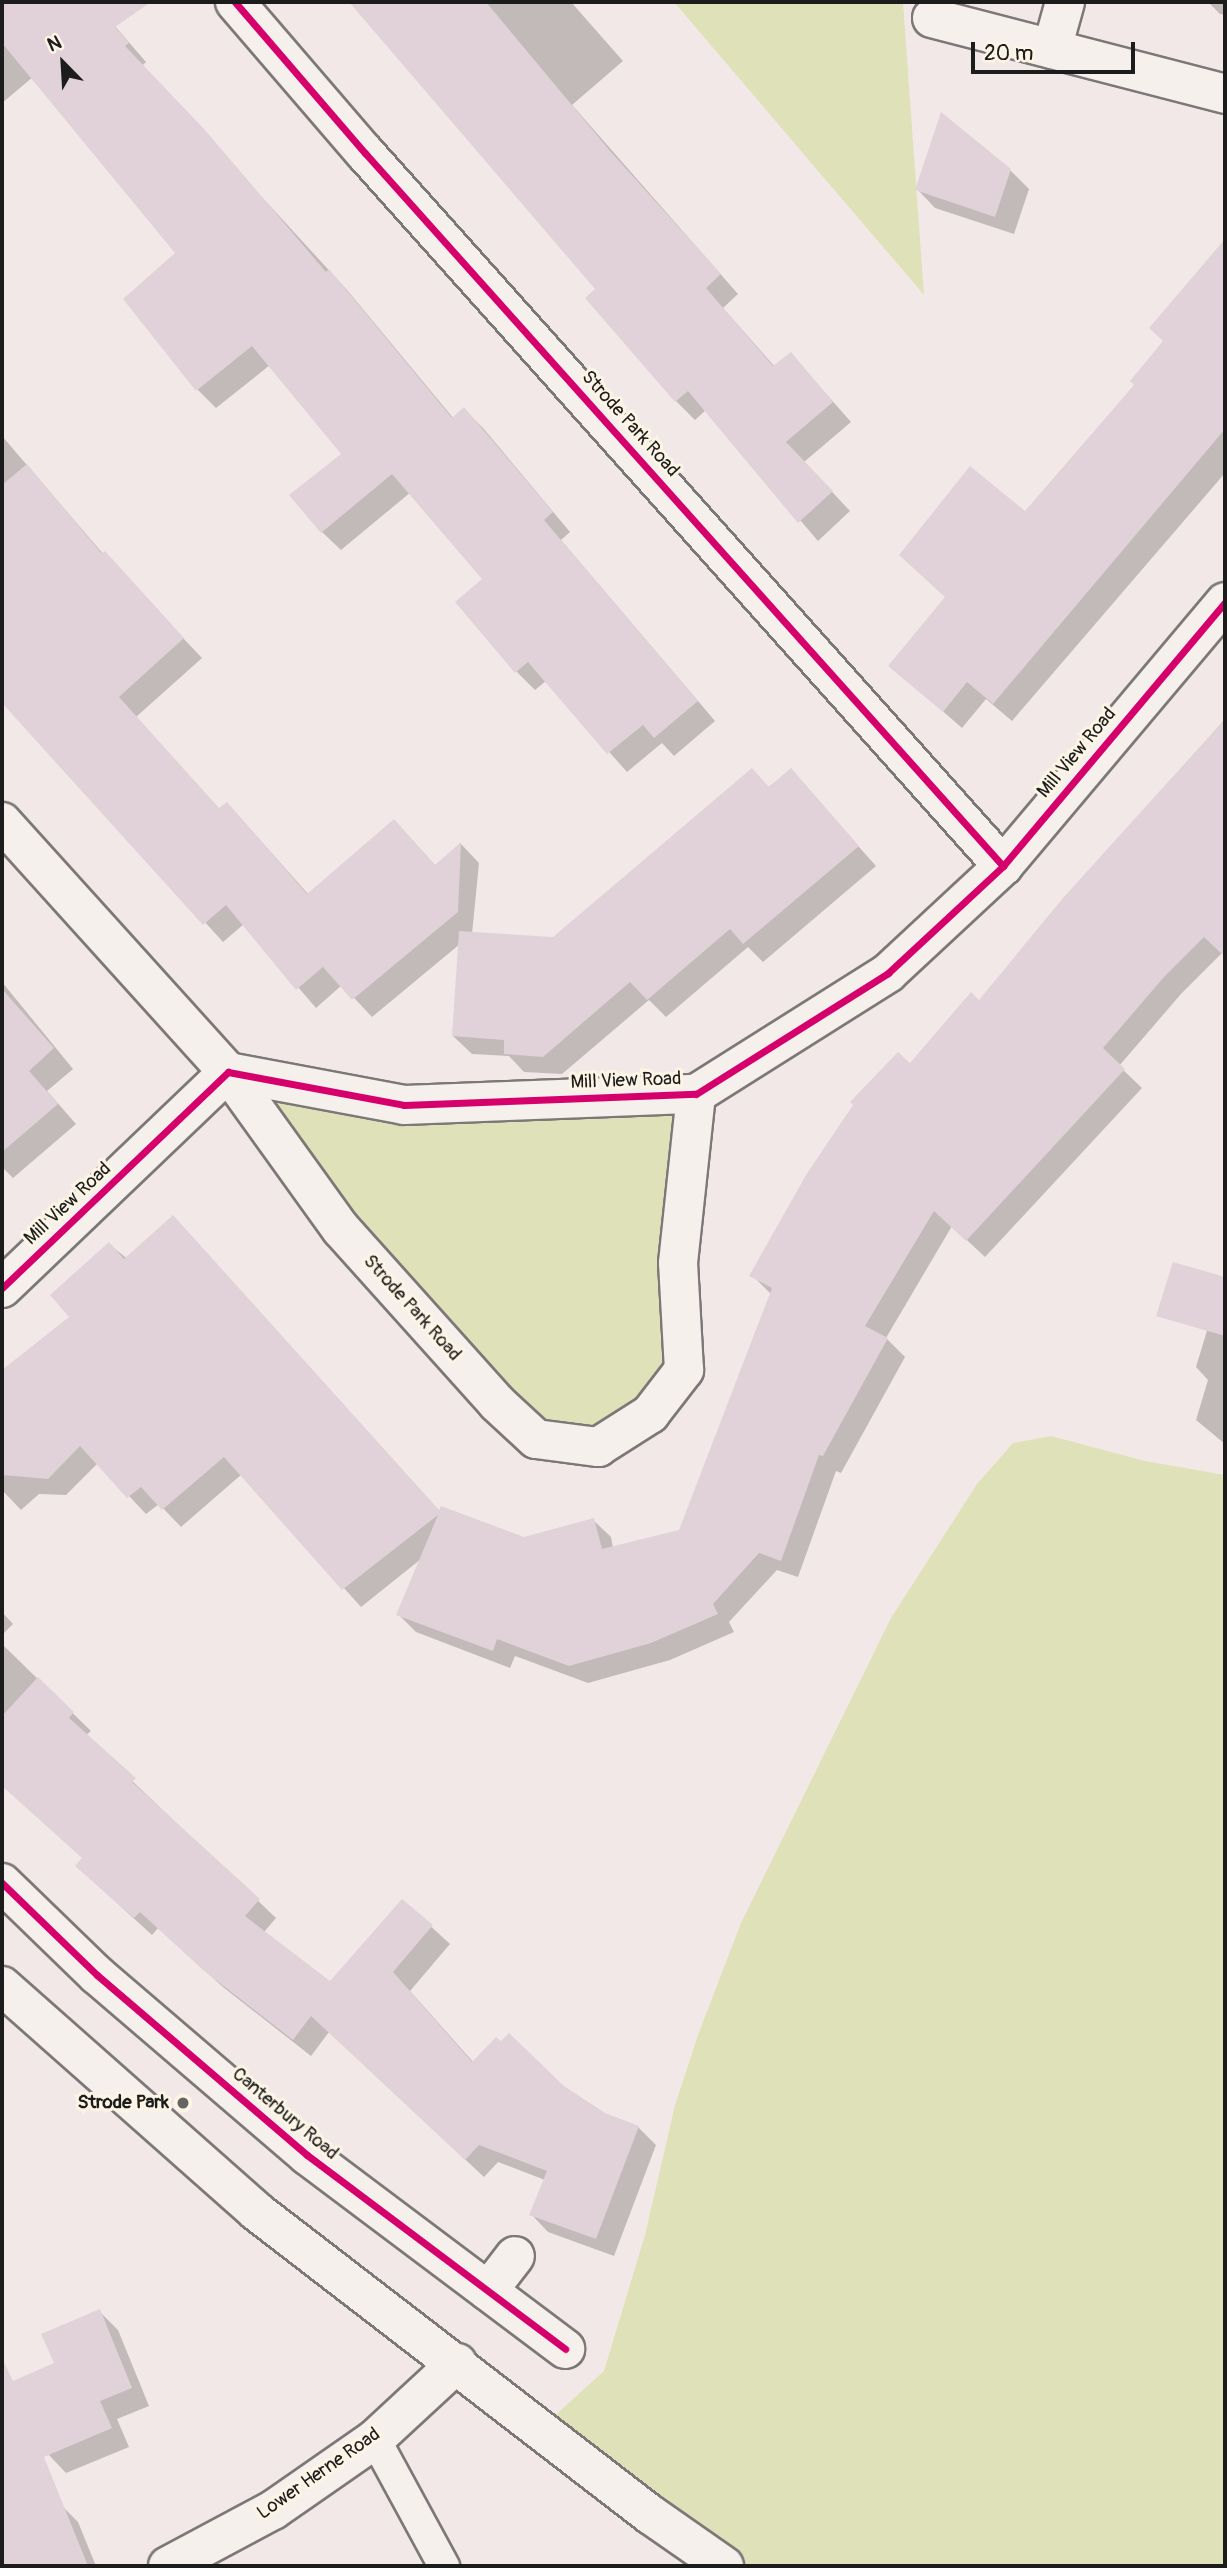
<!DOCTYPE html>
<html>
<head>
<meta charset="utf-8">
<style>
	body { margin:0 }
	#map { position:relative; width:1227px; height:2568px; overflow:hidden; background:#f3e8e8; font-family:Pangolin,sans-serif }
	div>[style] { position:absolute }
	.green>* { inset:0; background:#dfe2b8 }
	.shadow>* { inset:0; background:#0003 }
	.building>* { inset:0; background:#e0d2d8 }
	.roads { filter:drop-shadow(2px 0 #7d7878) drop-shadow(-2px 0 #7d7878) drop-shadow(0 2px #7d7878) drop-shadow(0 -2px #7d7878) }
	.service>* { height:30px; margin:-15px; padding:0 15px; transform-origin:15px; border-radius:15px; background:#f5f0eb }
	.minor>* { height:38px; margin:-19px; padding:0 19px; transform-origin:19px; border-radius:19px; background:#f5f0eb }
	.tertiary>* { height:38px; margin:-19px; padding:0 19px; transform-origin:19px; border-radius:19px; background:#f5f0eb }
	.primary>* { height:38px; margin:-19px; padding:0 19px; transform-origin:19px; border-radius:19px; background:#f5f0eb }
	.cycleway>* { height:7px; margin:-3.5px; padding:0 3.5px; transform-origin:3.5px; border-radius:3.5px; background:#d6006c }
	.dots>* { width:19px; height:19px; translate:-50% -50%; box-sizing:border-box; border:4px solid #fcf5e5; border-radius:50% }
	span { translate:-50% -50%; white-space:nowrap; text-align:center; line-height:1.15; -webkit-text-stroke:6px #fcf5e5; paint-order:stroke }
	.street-label { font-size:19px; color:#1c1c1c }
	.poi-label { font-size:19px; color:#1c1c1c; font-weight:700 }
	.right { translate:-100% -50%; text-align:right }
	.frame { position:absolute; inset:0; border:4px solid #1c1c1c; pointer-events:none }
	.north { position:absolute; left:28px; top:28px; width:70px; height:70px; -webkit-text-stroke:5px #fcf5e5; paint-order:stroke; rotate:336deg; font-size:19px; font-weight:700; line-height:28px; text-align:center; color:#1c1c1c }
	.north::after { content:''; display:block; margin:auto; width:24px; height:32px; background:#1c1c1c; clip-path:polygon(50% 0,100% 100%,50% 72%,0 100%) }
	.scale { position:absolute; left:971px; top:42px; width:164px; height:32px; box-sizing:border-box; border:4px solid #1c1c1c; border-top:0; padding-left:9px; font-size:21px; line-height:24px; white-space:nowrap; color:#1c1c1c; -webkit-text-stroke:5px #fcf5e5; paint-order:stroke }
</style>
</head>
<body>
<div id="map">
	<div class="green">
		<i style="clip-path:polygon(674px 2px,903px 2px,924px 295px)"></i>
		<i style="clip-path:polygon(228px 1072px,404px 1105px,696px 1094px,684px 1370px,598px 1447px,536px 1439px)"></i>
		<i style="clip-path:polygon(1051px 1436px,1145px 1461px,1225px 1475px,1225px 2566px,724px 2566px,540px 2429px,604px 2371px,645px 2235px,675px 2105px,698px 2035px,741px 1923px,891px 1618px,977px 1484px,1013px 1443px)"></i>
	</div>
	<div class="shadow">
		<i style="clip-path:polygon(2px 2px,94px 2px,146px 62px,142px 66px,347px 290px,454px 419px,464px 409px,483px 428px,570px 532px,561px 540px,715px 721px,674px 756px,662px 743px,627px 772px,546px 681px,535px 690px,517px 672px,484px 579px,411px 492px,341px 550px,322px 532px,344px 454px,270px 365px,216px 408px,198px 390px,177px 253px,33px 77px,2px 103px)"></i>
		<i style="clip-path:polygon(352px 2px,571px 2px,623px 61px,572px 105px,738px 294px,723px 308px,775px 367px,791px 354px,851px 422px,804px 462px,850px 511px,818px 541px,706px 410px,695px 420px,676px 401px,597px 289px)"></i>
		<i style="clip-path:polygon(1208px 2px,1225px 2px,1225px 15px,1220px 14px)"></i>
		<i style="clip-path:polygon(1010px 170px,1029px 189px,1014px 234px,935px 208px,917px 189px)"></i>
		<i style="clip-path:polygon(1225px 242px,1225px 473px,1012px 721px,986px 699px,962px 728px,891px 666px,1136px 385px,1165px 342px,1151px 328px)"></i>
		<i style="clip-path:polygon(2px 436px,104px 555px,202px 658px,136px 717px,220px 810px,227px 804px,245px 823px,309px 895px,413px 841px,436px 866px,461px 844px,479px 863px,472px 934px,554px 939px,791px 771px,876px 866px,763px 962px,748px 947px,666px 1017px,649px 1000px,562px 1074px,524px 1072px,509px 1056px,472px 1054px,453px 1036px,460px 944px,372px 1017px,342px 985px,316px 1008px,244px 924px,223px 942px,2px 699px)"></i>
		<i style="clip-path:polygon(1225px 719px,1225px 956px,1222px 953px,1181px 994px,1119px 1066px,1142px 1088px,985px 1257px,952px 1226px,886px 1338px,905px 1357px,841px 1473px,836px 1471px,798px 1577px,777px 1570px,729px 1622px,734px 1632px,670px 1660px,588px 1683px,515px 1656px,510px 1668px,416px 1632px,398px 1614px,421px 1559px,361px 1607px,242px 1474px,181px 1527px,159px 1504px,146px 1514px,98px 1463px,66px 1495px,39px 1494px,21px 1510px,2px 1490px,2px 1373px,71px 1317px,109px 1244px,441px 1512px,524px 1538px,593px 1520px,611px 1537px,613px 1548px,680px 1531px,771px 1294px,752px 1275px,910px 1065px,980px 1002px)"></i>
		<i style="clip-path:polygon(2px 982px,73px 1069px,47px 1091px,76px 1124px,13px 1178px,2px 1167px)"></i>
		<i style="clip-path:polygon(1215px 1304px,1225px 1306px,1225px 1444px,1196px 1420px,1208px 1380px,1196px 1367px)"></i>
		<i style="clip-path:polygon(2px 1612px,13px 1624px,2px 1635px)"></i>
		<i style="clip-path:polygon(2px 1644px,91px 1731px,85px 1736px,276px 1918px,264px 1932px,330px 1983px,403px 1901px,450px 1944px,410px 1991px,474px 2063px,563px 2087px,604px 2115px,638px 2127px,656px 2145px,614px 2256px,548px 2232px,531px 2214px,545px 2180px,498px 2162px,484px 2177px,329px 2032px,311px 2056px,223px 1987px,158px 1928px,152px 1935px,95px 1883px,84px 1859px,2px 1783px)"></i>
		<i style="clip-path:polygon(99px 2311px,118px 2330px,149px 2406px,117px 2419px,129px 2447px,66px 2473px,48px 2454px,56px 2364px)"></i>
		<i style="clip-path:polygon(62px 2506px,78px 2522px,96px 2566px,2px 2566px,2px 2528px)"></i>
	</div>
	<div class="building">
		<i style="clip-path:polygon(2px 2px,151px 2px,115px 27px,129px 43px,125px 46px,205px 130px,326px 272px,329px 269px,452px 418px,464px 407px,553px 512px,544px 520px,698px 701px,654px 738px,643px 725px,607px 754px,528px 662px,515px 673px,455px 602px,482px 579px,392px 474px,321px 533px,289px 495px,341px 454px,252px 346px,196px 391px,123px 299px,175px 253px,2px 43px)"></i>
		<i style="clip-path:polygon(349px 2px,486px 2px,611px 152px,721px 274px,706px 288px,773px 366px,791px 352px,833px 402px,786px 442px,833px 491px,798px 523px,688px 391px,675px 402px,585px 298px,595px 289px)"></i>
		<i style="clip-path:polygon(941px 112px,1011px 169px,995px 217px,915px 190px)"></i>
		<i style="clip-path:polygon(1225px 239px,1225px 429px,993px 704px,967px 682px,943px 712px,888px 666px,945px 597px,899px 555px,970px 466px,1025px 511px,1134px 385px,1130px 381px,1163px 341px,1149px 328px)"></i>
		<i style="clip-path:polygon(27px 464px,102px 554px,105px 551px,184px 638px,119px 697px,219px 808px,227px 802px,307px 894px,394px 819px,435px 865px,461px 842px,458px 912px,352px 1000px,323px 967px,296px 990px,226px 905px,203px 925px,2px 703px,2px 485px)"></i>
		<i style="clip-path:polygon(1225px 719px,1225px 957px,1204px 937px,1164px 977px,1103px 1048px,1125px 1069px,966px 1241px,934px 1211px,865px 1326px,888px 1338px,823px 1456px,819px 1455px,781px 1561px,759px 1553px,713px 1604px,718px 1614px,651px 1643px,569px 1666px,497px 1639px,493px 1651px,396px 1615px,438px 1515px,342px 1590px,224px 1457px,162px 1510px,141px 1487px,127px 1498px,80px 1446px,48px 1479px,2px 1475px,2px 1370px,69px 1317px,50px 1295px,109px 1242px,124px 1259px,173px 1215px,439px 1510px,441px 1506px,524px 1537px,594px 1518px,602px 1549px,679px 1530px,772px 1288px,749px 1276px,806px 1175px,853px 1105px,850px 1102px,898px 1052px,910px 1063px,971px 992px,979px 1000px,1063px 898px)"></i>
		<i style="clip-path:polygon(752px 768px,769px 787px,791px 768px,859px 846px,743px 944px,730px 929px,647px 1000px,630px 982px,543px 1057px,504px 1054px,504px 1040px,452px 1036px,459px 931px,553px 937px)"></i>
		<i style="clip-path:polygon(2px 989px,54px 1048px,29px 1071px,58px 1104px,2px 1152px)"></i>
		<i style="clip-path:polygon(1173px 1262px,1225px 1277px,1225px 1336px,1156px 1316px)"></i>
		<i style="clip-path:polygon(38px 1677px,74px 1712px,69px 1718px,136px 1778px,132px 1782px,260px 1899px,245px 1916px,330px 1981px,402px 1899px,433px 1925px,393px 1972px,472px 2062px,496px 2037px,501px 2041px,509px 2033px,564px 2086px,605px 2113px,639px 2126px,596px 2239px,529px 2215px,547px 2171px,479px 2145px,465px 2160px,311px 2016px,293px 2040px,203px 1970px,140px 1912px,134px 1918px,75px 1866px,82px 1858px,2px 1786px,2px 1716px)"></i>
		<i style="clip-path:polygon(100px 2309px,132px 2388px,100px 2401px,112px 2428px,44px 2457px,88px 2566px,2px 2566px,2px 2358px,13px 2381px,54px 2363px,41px 2334px)"></i>
	</div>
	<div class="roads">
		<div class="service">
			<i style="left:375px;top:2439px;width:145px;rotate:61.5deg"></i>
		</div>
		<div class="minor">
			<i style="left:235px;top:2px;width:199px;rotate:49.3deg"></i>
			<i style="left:365px;top:153px;width:957px;rotate:48.18deg"></i>
			<i style="left:932px;top:18px;width:303px;rotate:14.5deg"></i>
			<i style="left:1052px;top:49px;width:49px;rotate:-74.5deg"></i>
			<i style="left:2px;top:822px;width:337px;rotate:47.9deg"></i>
			<i style="left:228px;top:1072px;width:193px;rotate:54.3deg"></i>
			<i style="left:341px;top:1229px;width:234px;rotate:48.1deg"></i>
			<i style="left:497px;top:1403px;width:53px;rotate:42.7deg"></i>
			<i style="left:536px;top:1439px;width:63px;rotate:7.4deg"></i>
			<i style="left:598px;top:1447px;width:62px;rotate:-32.4deg"></i>
			<i style="left:650px;top:1414px;width:56px;rotate:-52.3deg"></i>
			<i style="left:684px;top:1370px;width:107px;rotate:-93.2deg"></i>
			<i style="left:678px;top:1263px;width:170px;rotate:-83.9deg"></i>
			<i style="left:2px;top:1288px;width:313px;rotate:-43.7deg"></i>
			<i style="left:228px;top:1072px;width:179px;rotate:10.6deg"></i>
			<i style="left:404px;top:1105px;width:292px;rotate:-2.2deg"></i>
			<i style="left:696px;top:1094px;width:227px;rotate:-32.2deg"></i>
			<i style="left:888px;top:973px;width:157px;rotate:-42.9deg"></i>
			<i style="left:1003px;top:866px;width:345px;rotate:-49.9deg"></i>
			<i style="left:2px;top:1883px;width:132px;rotate:44.1deg"></i>
			<i style="left:97px;top:1975px;width:277px;rotate:40.6deg"></i>
			<i style="left:307px;top:2155px;width:323px;rotate:36.9deg"></i>
			<i style="left:488px;top:2291px;width:44px;rotate:-52.4deg"></i>
		</div>
		<div class="tertiary">
			<i style="left:168px;top:2566px;width:119px;rotate:-28.1deg"></i>
			<i style="left:273px;top:2510px;width:124px;rotate:-34.8deg"></i>
			<i style="left:375px;top:2439px;width:112px;rotate:-42.8deg"></i>
		</div>
		<div class="primary">
			<i style="left:2px;top:1986px;width:339px;rotate:41.5deg"></i>
			<i style="left:256px;top:2211px;width:498px;rotate:37.6deg"></i>
			<i style="left:651px;top:2515px;width:89px;rotate:34.9deg"></i>
		</div>
	</div>
	<div class="cycleway">
		<i style="left:235px;top:2px;width:199px;rotate:49.3deg"></i>
		<i style="left:365px;top:153px;width:957px;rotate:48.18deg"></i>
		<i style="left:2px;top:1288px;width:313px;rotate:-43.7deg"></i>
		<i style="left:228px;top:1072px;width:179px;rotate:10.6deg"></i>
		<i style="left:404px;top:1105px;width:292px;rotate:-2.2deg"></i>
		<i style="left:696px;top:1094px;width:227px;rotate:-32.2deg"></i>
		<i style="left:888px;top:973px;width:157px;rotate:-42.9deg"></i>
		<i style="left:1003px;top:866px;width:345px;rotate:-49.9deg"></i>
		<i style="left:2px;top:1883px;width:132px;rotate:44.1deg"></i>
		<i style="left:97px;top:1975px;width:277px;rotate:40.6deg"></i>
		<i style="left:307px;top:2155px;width:323px;rotate:36.9deg"></i>
	</div>
	<div class="dots">
		<i style="left:183px;top:2103px;background:#676363"></i>
	</div>
	<div class="street-label">
		<span style="left:630px;top:424px;rotate:48deg">Strode Park Road</span>
		<span style="left:1077px;top:753px;rotate:-50deg">Mill View Road</span>
		<span style="left:626px;top:1081px;rotate:-2deg">Mill View Road</span>
		<span style="left:68px;top:1204px;rotate:-43deg">Mill View Road</span>
		<span style="left:412px;top:1308px;rotate:48deg">Strode Park Road</span>
		<span style="left:285px;top:2114px;rotate:40deg">Canterbury Road</span>
		<span style="left:319px;top:2474px;rotate:-35deg">Lower Herne Road</span>
	</div>
	<div class="poi-label">
		<span class="right" style="left:169px;top:2103px">Strode Park</span>
	</div>
	<div class="frame"></div>
	<div class="north">N</div>
	<div class="scale">20 m</div>
</div>
</body>
</html>
